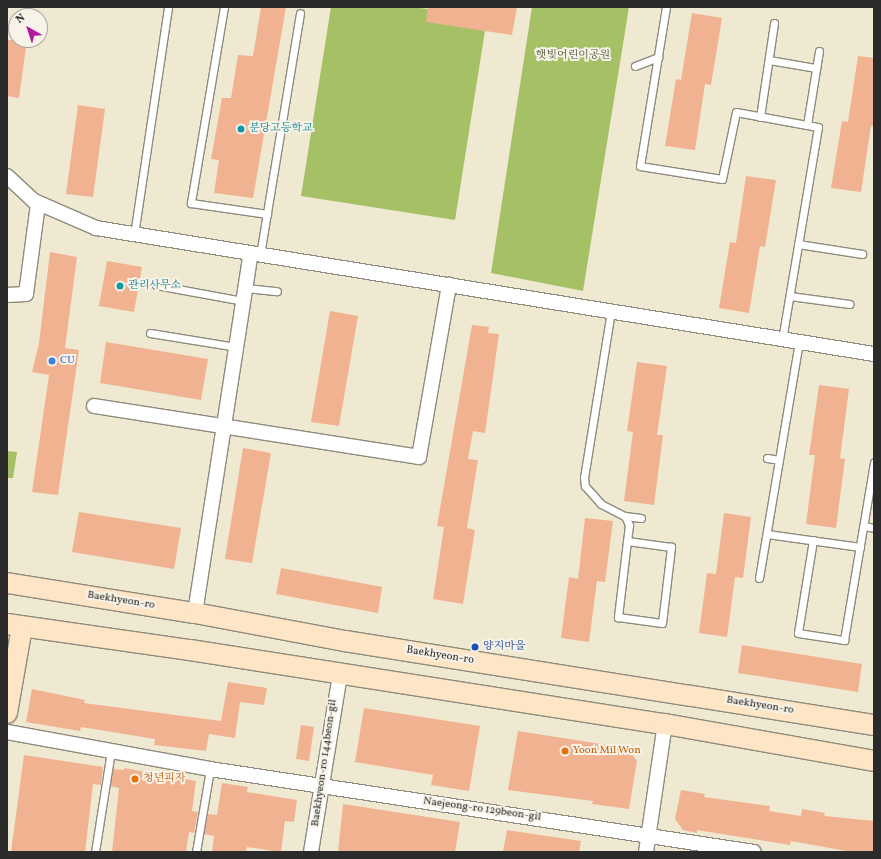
<!DOCTYPE html>
<html>
<head>
<meta charset="utf-8">
<style>
	body { margin:0 }
	#map { position:relative; width:881px; height:859px; overflow:hidden; background:#f0e9d1; font-family:Vollkorn,"Noto Serif KR",serif }
	div>[style] { position:absolute }
	.green>* { inset:0; background:#a6c066 }
	.building>* { inset:0; background:#f1b291 }
	.roads { filter:drop-shadow(1px 0 #8e8a7e) drop-shadow(-1px 0 #8e8a7e) drop-shadow(0 1px #8e8a7e) drop-shadow(0 -1px #8e8a7e) }
	.lane>* { height:7px; margin:-3.5px; padding:0 3.5px; transform-origin:3.5px; border-radius:3.5px; background:#fff }
	.street>* { height:14px; margin:-7px; padding:0 7px; transform-origin:7px; border-radius:7px; background:#fff }
	.secondary>* { height:20px; margin:-10px; padding:0 10px; transform-origin:10px; border-radius:10px; background:#fee5c5 }
	.dots>* { width:11px; height:11px; translate:-50% -50%; box-sizing:border-box; border:2px solid #f7f3e8; border-radius:50% }
	span { translate:-50% -50%; white-space:nowrap; text-align:center; line-height:1.15; -webkit-text-stroke:4px #f7f3e8; paint-order:stroke }
	.park-label { font-size:11px; color:#50583d }
	.culture-label { font-size:11px; color:#0d838f }
	.left { translate:0 -50%; text-align:left }
	.shop-label { font-size:11px; color:#366cbe }
	.street-label { font-size:11px; color:#2b2b2b }
	.transit-label { font-size:11px; color:#164399 }
	.food-label { font-size:11px; color:#c56008 }
	.frame { position:absolute; inset:0; border:8px solid #2b2b2b; pointer-events:none }
	.north { position:absolute; left:8px; top:8px; width:40px; height:40px; box-sizing:border-box; background:#f7f3e8; border:1px solid #a5a39c; border-radius:50%; rotate:321deg; font-size:11px; font-weight:700; line-height:16px; text-align:center; color:#2b2b2b }
	.north::after { content:''; display:block; margin:auto; width:14px; height:18px; background:#b5179e; clip-path:polygon(50% 0,100% 100%,50% 72%,0 100%) }
</style>
</head>
<body>
<div id="map">
	<div class="green">
		<i style="clip-path:polygon(331px 7px,414px 7px,487px 18px,455px 220px,301px 196px)"></i>
		<i style="clip-path:polygon(532px 7px,629px 7px,583px 291px,491px 273px)"></i>
		<i style="clip-path:polygon(7px 451px,17px 452px,13px 478px,7px 478px)"></i>
	</div>
	<div class="building">
		<i style="clip-path:polygon(261px 7px,286px 7px,253px 198px,214px 193px,219px 160px,211px 159px,222px 98px,231px 98px,238px 55px,253px 56px)"></i>
		<i style="clip-path:polygon(428px 7px,517px 7px,512px 35px,426px 22px)"></i>
		<i style="clip-path:polygon(692px 13px,722px 18px,711px 85px,705px 84px,695px 150px,665px 146px,676px 79px,681px 80px)"></i>
		<i style="clip-path:polygon(7px 40px,27px 40px,19px 98px,7px 96px)"></i>
		<i style="clip-path:polygon(858px 56px,874px 58px,874px 126px,871px 126px,861px 192px,831px 188px,842px 121px,848px 122px)"></i>
		<i style="clip-path:polygon(78px 105px,105px 109px,93px 197px,66px 194px)"></i>
		<i style="clip-path:polygon(746px 176px,776px 180px,765px 247px,760px 246px,749px 313px,719px 308px,730px 242px,736px 243px)"></i>
		<i style="clip-path:polygon(50px 252px,77px 257px,65px 348px,79px 350px,58px 495px,32px 492px,49px 375px,32px 372px,39px 343px)"></i>
		<i style="clip-path:polygon(107px 261px,142px 267px,134px 312px,99px 306px)"></i>
		<i style="clip-path:polygon(330px 311px,358px 316px,339px 426px,311px 422px)"></i>
		<i style="clip-path:polygon(472px 325px,489px 327px,488px 333px,499px 334px,485px 433px,473px 431px,468px 459px,478px 460px,467px 528px,475px 530px,463px 604px,433px 599px,444px 527px,437px 526px)"></i>
		<i style="clip-path:polygon(106px 342px,208px 359px,201px 400px,100px 383px)"></i>
		<i style="clip-path:polygon(637px 362px,667px 366px,657px 435px,663px 435px,654px 505px,624px 501px,633px 432px,627px 431px)"></i>
		<i style="clip-path:polygon(819px 385px,849px 389px,840px 458px,845px 459px,836px 528px,806px 524px,815px 455px,809px 455px)"></i>
		<i style="clip-path:polygon(243px 448px,271px 453px,252px 563px,225px 559px)"></i>
		<i style="clip-path:polygon(79px 512px,181px 528px,174px 569px,72px 552px)"></i>
		<i style="clip-path:polygon(724px 513px,751px 517px,743px 578px,735px 577px,727px 637px,699px 633px,707px 573px,716px 574px)"></i>
		<i style="clip-path:polygon(585px 518px,613px 521px,605px 582px,597px 581px,589px 642px,561px 638px,569px 577px,578px 579px)"></i>
		<i style="clip-path:polygon(281px 568px,382px 587px,378px 613px,276px 594px)"></i>
		<i style="clip-path:polygon(742px 645px,862px 664px,858px 692px,738px 673px)"></i>
		<i style="clip-path:polygon(228px 682px,267px 688px,264px 705px,240px 702px,235px 738px,209px 734px,206px 751px,154px 745px,155px 739px,81px 727px,80px 731px,26px 722px,32px 689px,85px 700px,84px 703px,221px 721px)"></i>
		<i style="clip-path:polygon(364px 708px,480px 726px,469px 791px,431px 785px,433px 775px,355px 762px)"></i>
		<i style="clip-path:polygon(301px 725px,314px 727px,309px 761px,296px 759px)"></i>
		<i style="clip-path:polygon(518px 731px,627px 748px,637px 761px,629px 809px,592px 804px,593px 801px,508px 790px)"></i>
		<i style="clip-path:polygon(24px 755px,103px 767px,101px 785px,93px 784px,85px 852px,11px 852px)"></i>
		<i style="clip-path:polygon(124px 768px,196px 781px,192px 811px,198px 812px,194px 833px,189px 832px,186px 852px,112px 852px,119px 788px,110px 786px,113px 769px,124px 770px)"></i>
		<i style="clip-path:polygon(222px 783px,248px 787px,247px 792px,297px 800px,294px 822px,285px 821px,281px 852px,247px 847px,246px 852px,212px 852px,214px 836px,204px 834px,208px 814px,217px 815px)"></i>
		<i style="clip-path:polygon(681px 790px,705px 794px,704px 797px,770px 806px,769px 811px,801px 816px,802px 809px,825px 813px,824px 816px,874px 821px,874px 852px,852px 852px,791px 841px,790px 845px,697px 830px,697px 833px,683px 830px,675px 819px)"></i>
		<i style="clip-path:polygon(343px 804px,460px 822px,455px 852px,338px 852px)"></i>
		<i style="clip-path:polygon(507px 830px,581px 841px,579px 852px,503px 852px)"></i>
	</div>
	<div class="roads">
		<div class="lane">
			<i style="left:224px;top:7px;width:199px;rotate:99.6deg"></i>
			<i style="left:191px;top:203px;width:77px;rotate:8.2deg"></i>
			<i style="left:666px;top:7px;width:161px;rotate:99.3deg"></i>
			<i style="left:640px;top:166px;width:83px;rotate:9deg"></i>
			<i style="left:722px;top:179px;width:68px;rotate:-78.2deg"></i>
			<i style="left:736px;top:112px;width:83px;rotate:10.4deg"></i>
			<i style="left:818px;top:127px;width:215px;rotate:99.6deg"></i>
			<i style="left:769px;top:60px;width:48px;rotate:9.7deg"></i>
			<i style="left:635px;top:66px;width:25px;rotate:-21deg"></i>
			<i style="left:760px;top:117px;width:95px;rotate:-81.5deg"></i>
			<i style="left:807px;top:125px;width:75px;rotate:-80.8deg"></i>
			<i style="left:134px;top:235px;width:231px;rotate:-81.5deg"></i>
			<i style="left:798px;top:244px;width:65px;rotate:8.9deg"></i>
			<i style="left:260px;top:255px;width:245px;rotate:-80.6deg"></i>
			<i style="left:156px;top:285px;width:88px;rotate:10.4deg"></i>
			<i style="left:246px;top:288px;width:31px;rotate:6deg"></i>
			<i style="left:790px;top:296px;width:60px;rotate:7.7deg"></i>
			<i style="left:611px;top:311px;width:168px;rotate:99.2deg"></i>
			<i style="left:584px;top:477px;width:9px;rotate:84deg"></i>
			<i style="left:585px;top:486px;width:24px;rotate:48deg"></i>
			<i style="left:601px;top:504px;width:27px;rotate:27deg"></i>
			<i style="left:625px;top:516px;width:10px;rotate:66deg"></i>
			<i style="left:629px;top:525px;width:16px;rotate:97deg"></i>
			<i style="left:627px;top:541px;width:77px;rotate:96.8deg"></i>
			<i style="left:618px;top:617px;width:44px;rotate:7.8deg"></i>
			<i style="left:662px;top:623px;width:77px;rotate:-83.2deg"></i>
			<i style="left:671px;top:547px;width:44px;rotate:-172.2deg"></i>
			<i style="left:150px;top:333px;width:87px;rotate:9.2deg"></i>
			<i style="left:767px;top:458px;width:12px;rotate:9deg"></i>
			<i style="left:625px;top:516px;width:16px;rotate:7deg"></i>
			<i style="left:864px;top:526px;width:10px;rotate:11deg"></i>
			<i style="left:767px;top:534px;width:94px;rotate:8deg"></i>
			<i style="left:813px;top:540px;width:94px;rotate:99.2deg"></i>
			<i style="left:798px;top:633px;width:47px;rotate:8.7deg"></i>
			<i style="left:844px;top:640px;width:180px;rotate:-80.4deg"></i>
			<i style="left:759px;top:578px;width:239px;rotate:-80.4deg"></i>
			<i style="left:95px;top:852px;width:102px;rotate:-81deg"></i>
			<i style="left:196px;top:852px;width:84px;rotate:-80.4deg"></i>
		</div>
		<div class="street">
			<i style="left:7px;top:176px;width:37px;rotate:43deg"></i>
			<i style="left:34px;top:201px;width:68px;rotate:23.5deg"></i>
			<i style="left:96px;top:228px;width:788px;rotate:9.2deg"></i>
			<i style="left:7px;top:295px;width:19px;rotate:-3deg"></i>
			<i style="left:26px;top:294px;width:91px;rotate:-82.4deg"></i>
			<i style="left:94px;top:406px;width:329px;rotate:8.9deg"></i>
			<i style="left:419px;top:457px;width:175px;rotate:-80.1deg"></i>
			<i style="left:195px;top:613px;width:364px;rotate:-81.2deg"></i>
			<i style="left:7px;top:732px;width:206px;rotate:10.3deg"></i>
			<i style="left:210px;top:769px;width:550px;rotate:8.67deg"></i>
			<i style="left:311px;top:852px;width:180px;rotate:-80.7deg"></i>
			<i style="left:646px;top:852px;width:129px;rotate:-81.6deg"></i>
		</div>
		<div class="secondary">
			<i style="left:7px;top:583px;width:190px;rotate:9.1deg"></i>
			<i style="left:195px;top:613px;width:153px;rotate:10.6deg"></i>
			<i style="left:345px;top:641px;width:536px;rotate:9.02deg"></i>
			<i style="left:7px;top:624px;width:185px;rotate:8.1deg"></i>
			<i style="left:190px;top:650px;width:481px;rotate:8.9deg"></i>
			<i style="left:665px;top:724px;width:212px;rotate:10deg"></i>
			<i style="left:7px;top:713px;width:87px;rotate:-80.1deg"></i>
		</div>
	</div>
	<div class="dots">
		<i style="left:241px;top:129px;background:#0f9aa8"></i>
		<i style="left:120px;top:286px;background:#0f9aa8"></i>
		<i style="left:52px;top:361px;background:#3f7fe0"></i>
		<i style="left:475px;top:647px;background:#1a4fb4"></i>
		<i style="left:565px;top:751px;background:#e8710a"></i>
		<i style="left:135px;top:779px;background:#e8710a"></i>
	</div>
	<div class="park-label">
		<span style="left:573px;top:56px">햇빛어린이공원</span>
	</div>
	<div class="culture-label">
		<span class="left" style="left:249px;top:129px">분당고등학교</span>
		<span class="left" style="left:128px;top:286px">관리사무소</span>
	</div>
	<div class="shop-label">
		<span class="left" style="left:60px;top:361px">CU</span>
	</div>
	<div class="street-label">
		<span style="left:121px;top:601px;rotate:9deg">Baekhyeon-ro</span>
		<span style="left:440px;top:656px;rotate:9deg">Baekhyeon-ro</span>
		<span style="left:760px;top:706px;rotate:9deg">Baekhyeon-ro</span>
		<span style="left:325px;top:763px;rotate:-82deg">Baekhyeon-ro 144beon-gil</span>
		<span style="left:482px;top:810px;rotate:8deg">Naejeong-ro 129beon-gil</span>
	</div>
	<div class="transit-label">
		<span class="left" style="left:483px;top:647px">양지마을</span>
	</div>
	<div class="food-label">
		<span class="left" style="left:573px;top:751px">Yoon Mil Won</span>
		<span class="left" style="left:143px;top:779px">청년피자</span>
	</div>
	<div class="frame"></div>
	<div class="north">N</div>
</div>
</body>
</html>
